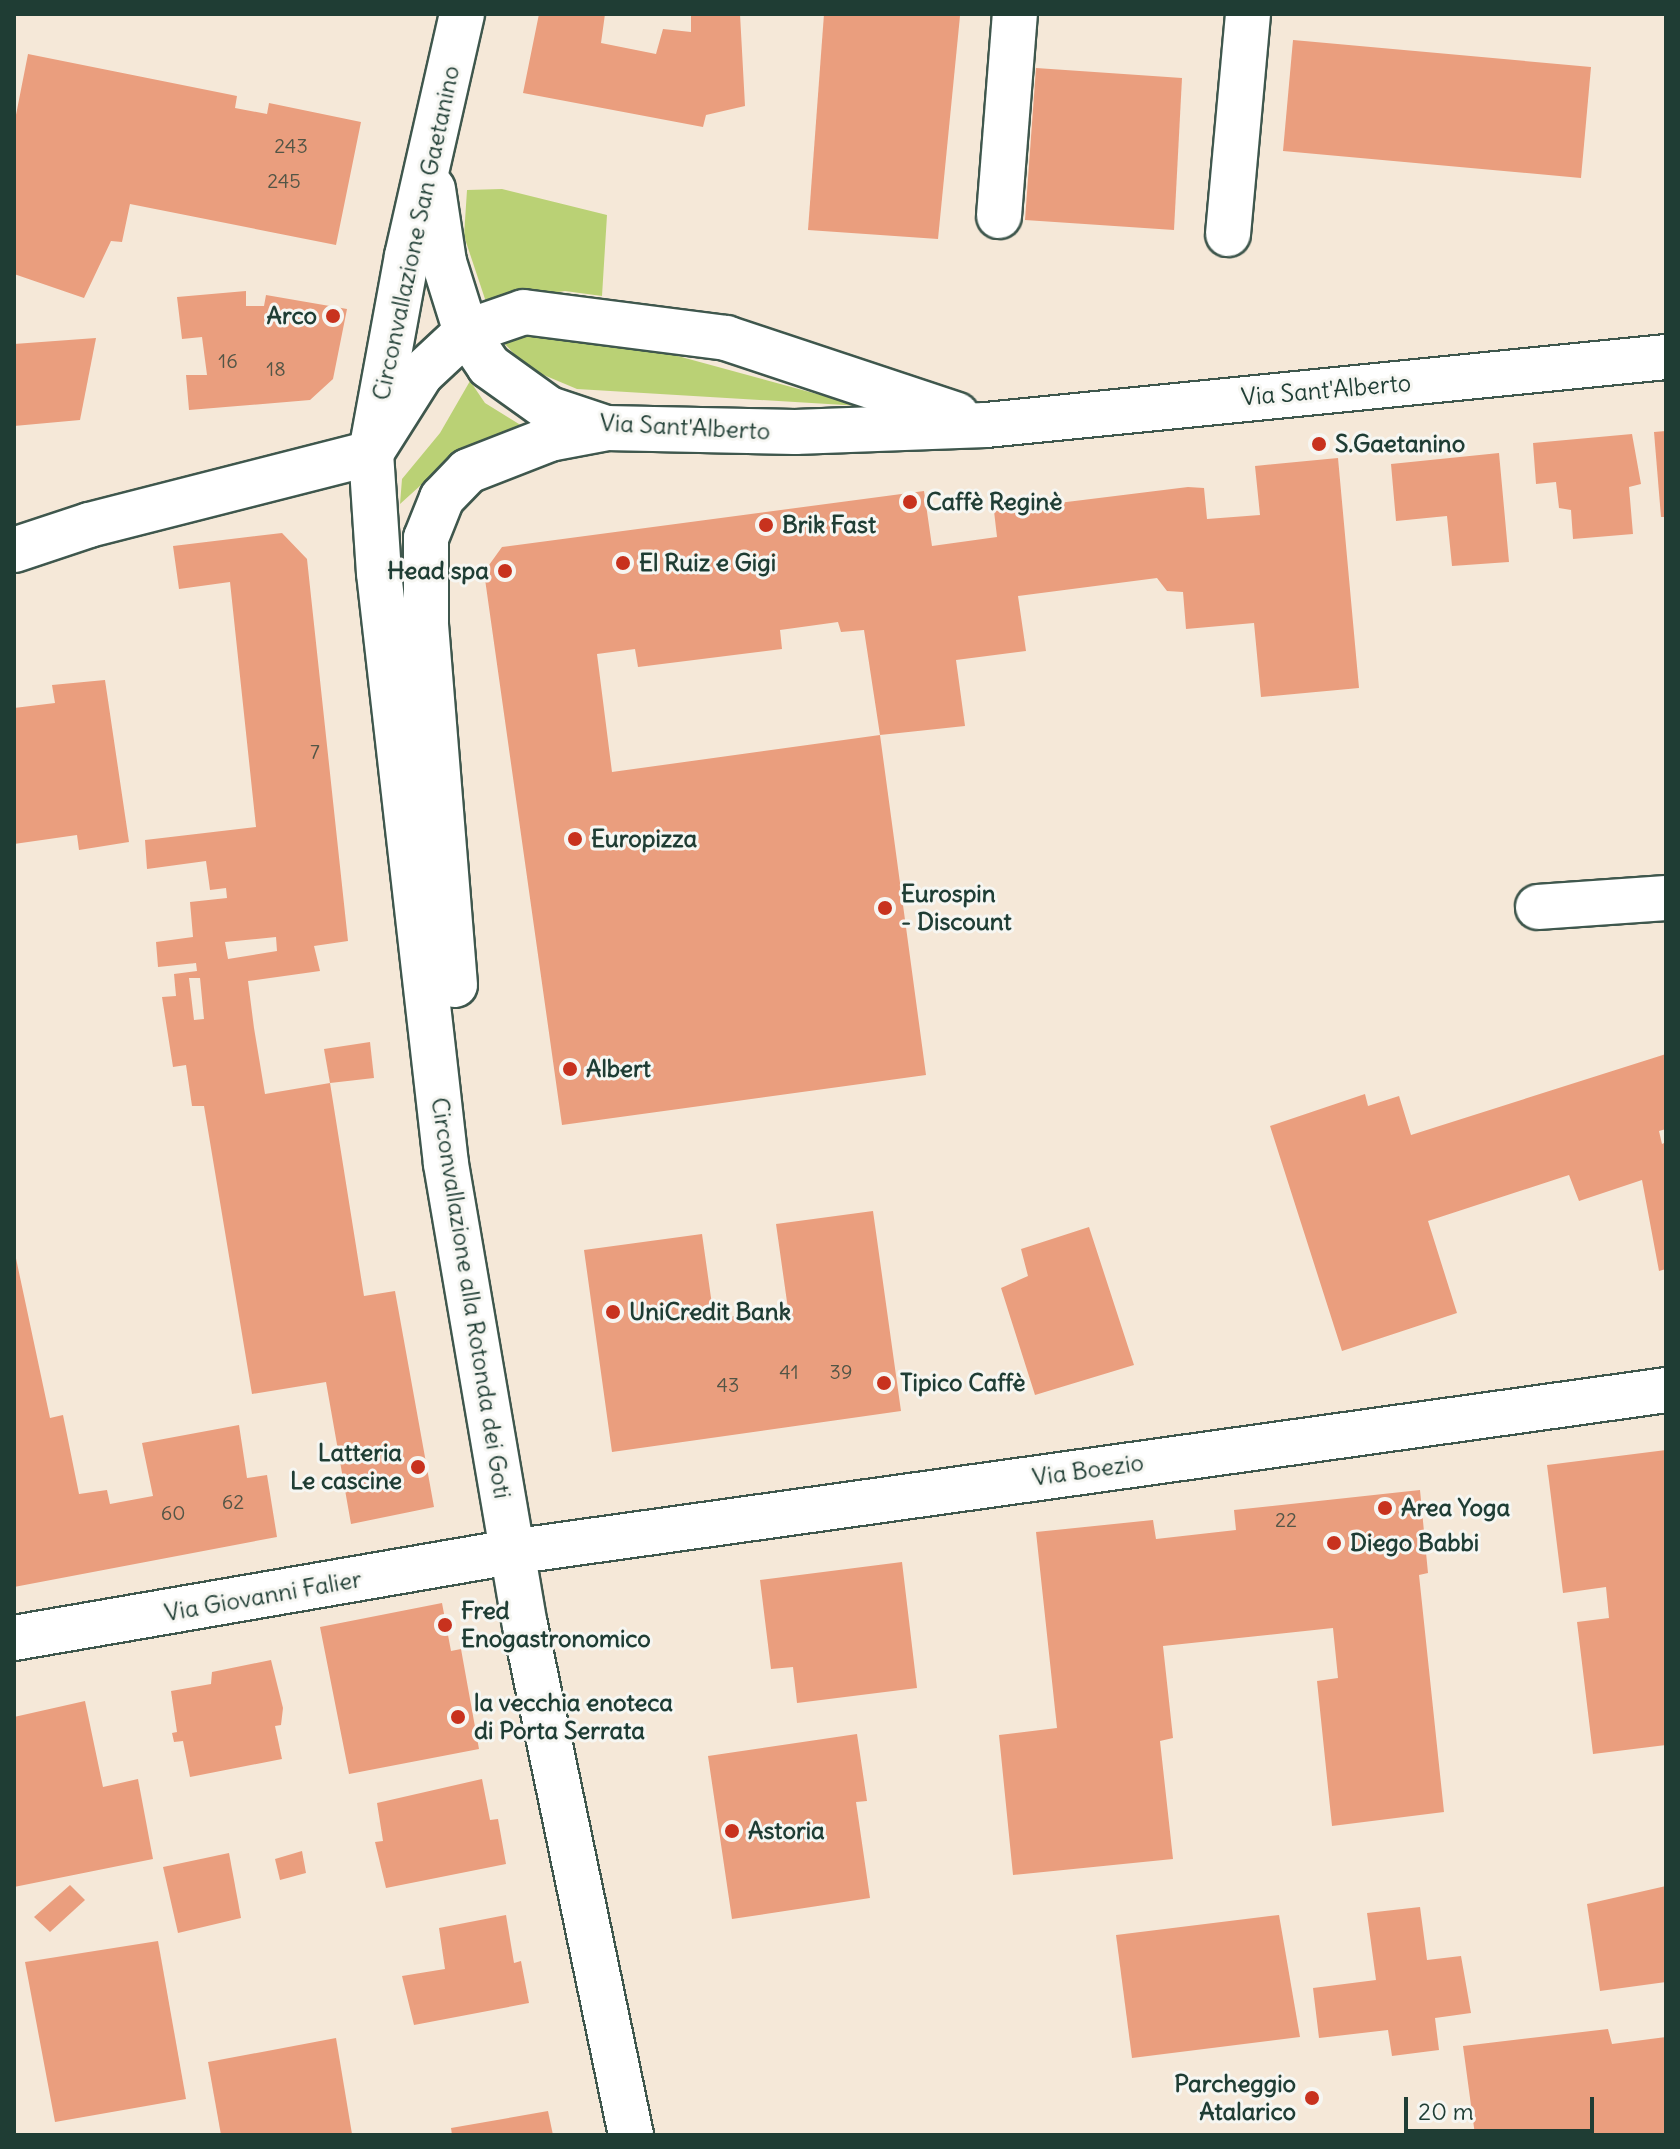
<!DOCTYPE html>
<html>
<head>
<meta charset="utf-8">
<style>
	body { margin:0 }
	#map { position:relative; width:1680px; height:2149px; overflow:hidden; background:#f5e8d8; font-family:Delius,sans-serif }
	div>[style] { position:absolute }
	.green>* { inset:0; background:#bad175 }
	.building>* { inset:0; background:#ea9e7e }
	.roads { filter:drop-shadow(2px 0 #3f574d) drop-shadow(-2px 0 #3f574d) drop-shadow(0 2px #3f574d) drop-shadow(0 -2px #3f574d) }
	.minor>* { height:44px; margin:-22px; padding:0 22px; transform-origin:22px; border-radius:22px; background:#fff }
	.dots>* { width:22px; height:22px; translate:-50% -50%; box-sizing:border-box; border:4px solid #f6f6f2; border-radius:50% }
	span { translate:-50% -50%; white-space:nowrap; text-align:center; line-height:1.15; -webkit-text-stroke:6px #f6f6f2; paint-order:stroke }
	.number-label { font-size:20px; color:#525546 }
	.number-label span { -webkit-text-stroke-width:0 }
	.street-label { font-size:24px; color:#1f3d34 }
	.poi-label { font-size:24px; color:#1f3d34; font-weight:700 }
	.right { translate:-100% -50%; text-align:right }
	.left { translate:0 -50%; text-align:left }
	.frame { position:absolute; inset:0; border:16px solid #1f3d34; pointer-events:none }
	.scale { position:absolute; left:1404px; top:2097px; width:190px; height:36px; box-sizing:border-box; border:4px solid #1f3d34; border-top:0; padding-left:10px; font-size:24px; line-height:28px; white-space:nowrap; color:#1f3d34; -webkit-text-stroke:6px #f6f6f2; paint-order:stroke }
</style>
</head>
<body>
<div id="map">
	<div class="green">
		<i style="clip-path:polygon(502px 189px,607px 215px,602px 296px,565px 291px,486px 302px,464px 236px,467px 190px)"></i>
		<i style="clip-path:polygon(530px 334px,619px 340px,861px 406px,577px 389px,527px 368px,504px 343px)"></i>
		<i style="clip-path:polygon(470px 381px,485px 403px,527px 429px,442px 466px,400px 504px,402px 479px,440px 433px)"></i>
	</div>
	<div class="building">
		<i style="clip-path:polygon(539px 14px,605px 14px,601px 43px,656px 54px,663px 29px,691px 32px,691px 14px,740px 14px,745px 106px,706px 115px,703px 127px,523px 93px)"></i>
		<i style="clip-path:polygon(824px 14px,960px 16px,938px 239px,808px 230px)"></i>
		<i style="clip-path:polygon(1293px 40px,1591px 67px,1581px 178px,1283px 151px)"></i>
		<i style="clip-path:polygon(28px 54px,237px 96px,235px 108px,267px 114px,269px 103px,361px 122px,336px 245px,130px 204px,122px 242px,111px 241px,84px 298px,14px 274px,14px 125px)"></i>
		<i style="clip-path:polygon(1036px 68px,1182px 78px,1174px 230px,1025px 220px)"></i>
		<i style="clip-path:polygon(246px 291px,246px 306px,264px 306px,266px 295px,347px 309px,333px 379px,310px 400px,189px 410px,186px 375px,207px 375px,202px 337px,182px 339px,177px 297px)"></i>
		<i style="clip-path:polygon(96px 338px,80px 420px,14px 426px,14px 344px)"></i>
		<i style="clip-path:polygon(1666px 431px,1666px 517px,1661px 517px,1654px 432px)"></i>
		<i style="clip-path:polygon(1632px 434px,1641px 484px,1629px 487px,1633px 534px,1573px 539px,1571px 510px,1559px 508px,1556px 482px,1536px 484px,1533px 443px)"></i>
		<i style="clip-path:polygon(1499px 453px,1509px 562px,1452px 566px,1447px 516px,1396px 521px,1391px 464px)"></i>
		<i style="clip-path:polygon(evenodd,1338px 458px,1359px 688px,1261px 697px,1254px 623px,1186px 629px,1183px 592px,1167px 591px,1157px 578px,1018px 596px,1026px 651px,956px 660px,965px 726px,880px 735px,926px 1075px,562px 1125px,484px 572px,502px 547px,924px 491px,932px 546px,997px 537px,994px 511px,1188px 487px,1204px 488px,1207px 519px,1260px 515px,1255px 466px,1338px 458px,838px 622px,841px 632px,864px 630px,880px 735px,612px 772px,597px 654px,635px 649px,638px 667px,782px 649px,780px 630px,838px 622px)"></i>
		<i style="clip-path:polygon(evenodd,282px 533px,307px 559px,348px 941px,314px 946px,320px 971px,248px 981px,254px 1028px,265px 1094px,330px 1083px,364px 1296px,395px 1291px,434px 1507px,351px 1524px,326px 1382px,252px 1394px,204px 1106px,192px 1106px,186px 1065px,173px 1067px,162px 997px,176px 996px,174px 974px,197px 971px,196px 963px,158px 967px,156px 942px,193px 937px,190px 902px,227px 898px,226px 888px,210px 890px,206px 861px,147px 869px,145px 840px,256px 827px,230px 582px,179px 589px,173px 546px,282px 533px,276px 937px,277px 951px,228px 959px,225px 942px,276px 937px,282px 533px,189px 978px,200px 978px,204px 1019px,194px 1020px,189px 978px)"></i>
		<i style="clip-path:polygon(105px 680px,129px 842px,79px 850px,77px 835px,14px 844px,14px 708px,55px 703px,52px 685px)"></i>
		<i style="clip-path:polygon(370px 1042px,374px 1078px,330px 1083px,324px 1049px)"></i>
		<i style="clip-path:polygon(1666px 1054px,1666px 1129px,1659px 1131px,1662px 1144px,1666px 1142px,1666px 1269px,1659px 1271px,1642px 1180px,1579px 1201px,1569px 1175px,1428px 1221px,1457px 1313px,1342px 1351px,1270px 1126px,1365px 1094px,1368px 1106px,1399px 1096px,1411px 1135px)"></i>
		<i style="clip-path:polygon(873px 1211px,901px 1411px,612px 1452px,584px 1250px,702px 1234px,714px 1319px,788px 1309px,776px 1224px)"></i>
		<i style="clip-path:polygon(1089px 1227px,1134px 1365px,1035px 1395px,1001px 1288px,1028px 1276px,1021px 1249px)"></i>
		<i style="clip-path:polygon(14px 1249px,50px 1418px,63px 1415px,79px 1494px,107px 1490px,110px 1504px,153px 1496px,142px 1443px,239px 1425px,247px 1478px,267px 1475px,277px 1537px,14px 1587px)"></i>
		<i style="clip-path:polygon(1666px 1450px,1666px 1745px,1593px 1754px,1577px 1622px,1609px 1618px,1606px 1587px,1563px 1593px,1547px 1465px)"></i>
		<i style="clip-path:polygon(1420px 1490px,1428px 1573px,1419px 1575px,1444px 1812px,1332px 1826px,1317px 1681px,1338px 1678px,1333px 1628px,1163px 1646px,1173px 1738px,1160px 1741px,1173px 1859px,1013px 1875px,999px 1735px,1057px 1728px,1036px 1532px,1153px 1520px,1156px 1539px,1236px 1530px,1234px 1510px)"></i>
		<i style="clip-path:polygon(902px 1562px,917px 1688px,797px 1703px,793px 1667px,771px 1669px,760px 1580px)"></i>
		<i style="clip-path:polygon(442px 1603px,451px 1651px,461px 1649px,479px 1749px,349px 1774px,320px 1627px)"></i>
		<i style="clip-path:polygon(271px 1660px,283px 1708px,281px 1725px,275px 1726px,282px 1759px,190px 1777px,183px 1741px,174px 1742px,172px 1733px,177px 1732px,171px 1691px,211px 1684px,212px 1672px)"></i>
		<i style="clip-path:polygon(85px 1701px,103px 1787px,138px 1779px,153px 1859px,14px 1887px,14px 1717px)"></i>
		<i style="clip-path:polygon(857px 1734px,867px 1801px,856px 1802px,870px 1898px,732px 1919px,708px 1756px)"></i>
		<i style="clip-path:polygon(482px 1779px,490px 1820px,498px 1819px,506px 1864px,386px 1888px,375px 1842px,383px 1841px,377px 1803px)"></i>
		<i style="clip-path:polygon(302px 1851px,306px 1873px,280px 1880px,275px 1859px)"></i>
		<i style="clip-path:polygon(229px 1853px,241px 1918px,178px 1933px,163px 1867px)"></i>
		<i style="clip-path:polygon(70px 1885px,85px 1900px,50px 1932px,34px 1917px)"></i>
		<i style="clip-path:polygon(1666px 1886px,1666px 1982px,1600px 1991px,1587px 1904px)"></i>
		<i style="clip-path:polygon(1420px 1907px,1427px 1960px,1461px 1956px,1471px 2013px,1435px 2018px,1439px 2050px,1392px 2056px,1388px 2030px,1319px 2038px,1313px 1988px,1376px 1980px,1367px 1913px)"></i>
		<i style="clip-path:polygon(506px 1915px,514px 1963px,521px 1961px,529px 2003px,414px 2025px,402px 1976px,445px 1969px,439px 1928px)"></i>
		<i style="clip-path:polygon(1279px 1915px,1300px 2037px,1132px 2058px,1116px 1935px)"></i>
		<i style="clip-path:polygon(158px 1941px,186px 2099px,55px 2122px,25px 1962px)"></i>
		<i style="clip-path:polygon(1608px 2029px,1612px 2044px,1666px 2037px,1666px 2134px,1475px 2135px,1463px 2046px)"></i>
		<i style="clip-path:polygon(336px 2038px,352px 2134px,221px 2135px,208px 2062px)"></i>
		<i style="clip-path:polygon(548px 2111px,553px 2135px,452px 2135px,451px 2128px)"></i>
	</div>
	<div class="roads">
		<div class="minor">
			<i style="left:462px;top:14px;width:248px;rotate:102.8deg"></i>
			<i style="left:407px;top:256px;width:200px;rotate:100.4deg"></i>
			<i style="left:371px;top:453px;width:120px;rotate:86.2deg"></i>
			<i style="left:379px;top:573px;width:595px;rotate:83.53deg"></i>
			<i style="left:446px;top:1164px;width:468px;rotate:80.3deg"></i>
			<i style="left:525px;top:1625px;width:521px;rotate:78.26deg"></i>
			<i style="left:433px;top:189px;width:74px;rotate:81.4deg"></i>
			<i style="left:444px;top:262px;width:73px;rotate:72.6deg"></i>
			<i style="left:466px;top:332px;width:41px;rotate:55.9deg"></i>
			<i style="left:489px;top:366px;width:74px;rotate:35.6deg"></i>
			<i style="left:549px;top:409px;width:60px;rotate:18.4deg"></i>
			<i style="left:606px;top:428px;width:189px;rotate:1.2deg"></i>
			<i style="left:795px;top:432px;width:191px;rotate:-2.1deg"></i>
			<i style="left:986px;top:425px;width:683px;rotate:-5.71deg"></i>
			<i style="left:999px;top:216px;width:203px;rotate:-85.5deg"></i>
			<i style="left:1228px;top:234px;width:221px;rotate:-84.8deg"></i>
			<i style="left:14px;top:550px;width:79px;rotate:-18.4deg"></i>
			<i style="left:89px;top:525px;width:291px;rotate:-14.3deg"></i>
			<i style="left:371px;top:453px;width:93px;rotate:-57.7deg"></i>
			<i style="left:421px;top:374px;width:62px;rotate:-43deg"></i>
			<i style="left:466px;top:332px;width:61px;rotate:-19deg"></i>
			<i style="left:524px;top:312px;width:204px;rotate:7.3deg"></i>
			<i style="left:726px;top:338px;width:243px;rotate:18.4deg"></i>
			<i style="left:1538px;top:907px;width:128px;rotate:-4deg"></i>
			<i style="left:455px;top:985px;width:364px;rotate:-94.6deg"></i>
			<i style="left:426px;top:622px;width:84px;rotate:-90deg"></i>
			<i style="left:426px;top:538px;width:43px;rotate:-68.2deg"></i>
			<i style="left:442px;top:498px;width:37px;rotate:-46deg"></i>
			<i style="left:468px;top:471px;width:88px;rotate:-21.3deg"></i>
			<i style="left:550px;top:439px;width:54px;rotate:-10.7deg"></i>
			<i style="left:14px;top:1638px;width:504px;rotate:-9.82deg"></i>
			<i style="left:511px;top:1552px;width:1166px;rotate:-7.98deg"></i>
		</div>
	</div>
	<div class="dots">
		<i style="left:333px;top:316px;background:#c8321e"></i>
		<i style="left:1319px;top:444px;background:#c8321e"></i>
		<i style="left:910px;top:502px;background:#c8321e"></i>
		<i style="left:766px;top:525px;background:#c8321e"></i>
		<i style="left:623px;top:563px;background:#c8321e"></i>
		<i style="left:505px;top:571px;background:#c8321e"></i>
		<i style="left:575px;top:839px;background:#c8321e"></i>
		<i style="left:885px;top:908px;background:#c8321e"></i>
		<i style="left:570px;top:1069px;background:#c8321e"></i>
		<i style="left:613px;top:1312px;background:#c8321e"></i>
		<i style="left:884px;top:1383px;background:#c8321e"></i>
		<i style="left:418px;top:1467px;background:#c8321e"></i>
		<i style="left:1385px;top:1508px;background:#c8321e"></i>
		<i style="left:1334px;top:1543px;background:#c8321e"></i>
		<i style="left:445px;top:1625px;background:#c8321e"></i>
		<i style="left:458px;top:1717px;background:#c8321e"></i>
		<i style="left:732px;top:1831px;background:#c8321e"></i>
		<i style="left:1312px;top:2098px;background:#c8321e"></i>
	</div>
	<div class="number-label">
		<span style="left:291px;top:145px">243</span>
		<span style="left:284px;top:180px">245</span>
		<span style="left:228px;top:360px">16</span>
		<span style="left:276px;top:368px">18</span>
		<span style="left:315px;top:751px">7</span>
		<span style="left:789px;top:1371px">41</span>
		<span style="left:841px;top:1371px">39</span>
		<span style="left:728px;top:1384px">43</span>
		<span style="left:233px;top:1501px">62</span>
		<span style="left:173px;top:1512px">60</span>
		<span style="left:1286px;top:1519px">22</span>
	</div>
	<div class="street-label">
		<span style="left:416px;top:233px;rotate:-78deg">Circonvallazione San Gaetanino</span>
		<span style="left:1326px;top:390px;rotate:-5deg">Via Sant'Alberto</span>
		<span style="left:685px;top:427px;rotate:3deg">Via Sant'Alberto</span>
		<span style="left:471px;top:1298px;rotate:81deg">Circonvallazione alla Rotonda dei Goti</span>
		<span style="left:1088px;top:1470px;rotate:-8deg">Via Boezio</span>
		<span style="left:263px;top:1596px;rotate:-10deg">Via Giovanni Falier</span>
	</div>
	<div class="poi-label">
		<span class="right" style="left:317px;top:316px">Arco</span>
		<span class="left" style="left:1335px;top:444px">S.Gaetanino</span>
		<span class="left" style="left:926px;top:502px">Caffè Reginè</span>
		<span class="left" style="left:782px;top:525px">Brik Fast</span>
		<span class="left" style="left:639px;top:563px">El Ruiz e Gigi</span>
		<span class="right" style="left:489px;top:571px">Head spa</span>
		<span class="left" style="left:591px;top:839px">Europizza</span>
		<span class="left" style="left:901px;top:908px">Eurospin<br>- Discount</span>
		<span class="left" style="left:586px;top:1069px">Albert</span>
		<span class="left" style="left:629px;top:1312px">UniCredit Bank</span>
		<span class="left" style="left:900px;top:1383px">Tipico Caffè</span>
		<span class="right" style="left:402px;top:1467px">Latteria<br>Le cascine</span>
		<span class="left" style="left:1401px;top:1508px">Area Yoga</span>
		<span class="left" style="left:1350px;top:1543px">Diego Babbi</span>
		<span class="left" style="left:461px;top:1625px">Fred<br>Enogastronomico</span>
		<span class="left" style="left:474px;top:1717px">la vecchia enoteca<br>di Porta Serrata</span>
		<span class="left" style="left:748px;top:1831px">Astoria</span>
		<span class="right" style="left:1296px;top:2098px">Parcheggio<br>Atalarico</span>
	</div>
	<div class="frame"></div>
	<div class="scale">20 m</div>
</div>
</body>
</html>
